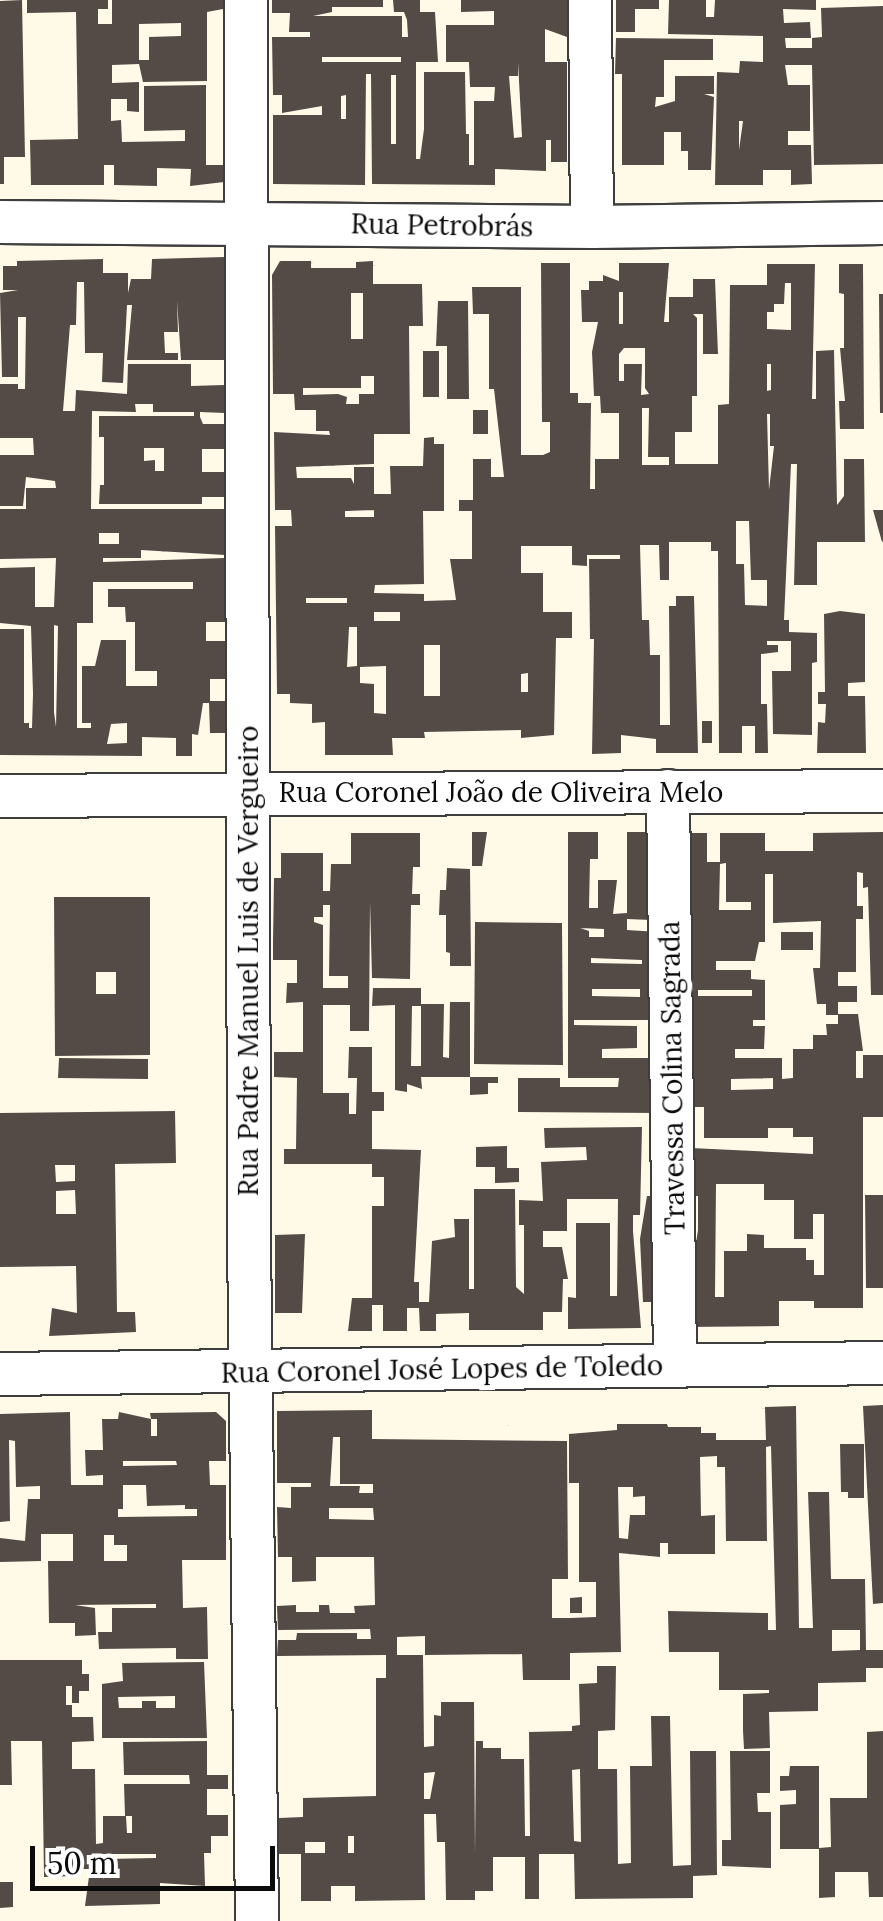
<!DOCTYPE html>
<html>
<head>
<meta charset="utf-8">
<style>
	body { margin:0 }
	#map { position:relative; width:883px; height:1921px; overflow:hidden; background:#fffae8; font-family:Lora,serif }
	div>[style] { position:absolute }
	.building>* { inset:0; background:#544b46 }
	.roads { filter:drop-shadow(2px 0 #3e3e3e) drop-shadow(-2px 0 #3e3e3e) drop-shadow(0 2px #3e3e3e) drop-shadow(0 -2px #3e3e3e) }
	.minor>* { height:42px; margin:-21px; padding:0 21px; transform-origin:21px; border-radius:21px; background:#fff }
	span { translate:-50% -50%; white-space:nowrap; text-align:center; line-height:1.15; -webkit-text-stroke:10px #fff; paint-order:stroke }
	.street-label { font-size:28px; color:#0b0b0b }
	.scale { position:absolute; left:30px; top:1846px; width:245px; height:45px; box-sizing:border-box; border:5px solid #0b0b0b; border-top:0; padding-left:12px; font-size:30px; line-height:35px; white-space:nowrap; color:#0b0b0b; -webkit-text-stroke:8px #fff; paint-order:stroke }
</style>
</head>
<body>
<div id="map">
	<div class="building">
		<i style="clip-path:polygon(22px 0,25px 157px,4px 157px,4px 184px,0 184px,0 1px)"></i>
		<i style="clip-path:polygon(evenodd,27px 0,108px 0,108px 9px,98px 9px,98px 24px,112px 24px,112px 0,223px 0,223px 9px,207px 12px,207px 81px,143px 82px,139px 64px,112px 65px,112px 83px,139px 82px,139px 112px,127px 111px,127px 99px,111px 99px,111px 121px,121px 120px,122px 142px,185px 141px,185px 130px,144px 131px,144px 86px,206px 85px,206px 165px,224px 165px,224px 182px,190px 186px,191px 169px,157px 168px,157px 186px,114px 185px,114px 165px,104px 165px,104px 185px,31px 185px,30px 140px,78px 139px,76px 12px,27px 13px,27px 0,181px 23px,181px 36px,149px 37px,149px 60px,139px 60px,139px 24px,181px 23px)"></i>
		<i style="clip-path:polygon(evenodd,272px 0,383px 0,383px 7px,332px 7px,332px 12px,313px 16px,402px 16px,402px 37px,408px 37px,407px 20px,404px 12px,394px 12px,393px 0,420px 0,420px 12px,435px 12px,438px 62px,416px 62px,416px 159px,420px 159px,424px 129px,424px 72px,465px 72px,466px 134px,469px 134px,469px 165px,474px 165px,474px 101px,494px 101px,495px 87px,470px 87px,469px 62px,446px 62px,446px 25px,494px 25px,494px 11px,461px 12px,461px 0,567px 0,567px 37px,545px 29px,545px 62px,567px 62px,567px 162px,551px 162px,551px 140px,546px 140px,546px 171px,495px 169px,495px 185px,372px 184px,371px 74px,366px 74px,365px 185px,273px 184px,273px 115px,322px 115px,322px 106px,282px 113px,282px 95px,273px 95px,272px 37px,310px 37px,310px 32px,289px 32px,290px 13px,272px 13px,272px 0,322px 57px,401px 57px,401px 62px,322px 62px,322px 57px,272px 0,518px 62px,522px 137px,514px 138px,509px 76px,518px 76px,518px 62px,272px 0,391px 75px,396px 75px,396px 144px,391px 144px,391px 75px,272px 0,346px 95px,346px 119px,341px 119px,341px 96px,346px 95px)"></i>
		<i style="clip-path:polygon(616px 0,659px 0,659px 9px,635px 9px,635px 32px,616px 32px)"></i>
		<i style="clip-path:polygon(evenodd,669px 0,706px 0,706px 17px,714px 17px,715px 0,816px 0,816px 10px,783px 9px,784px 23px,810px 22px,811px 38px,785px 38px,786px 48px,812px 48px,812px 38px,822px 37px,821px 8px,883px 6px,883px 164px,814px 165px,812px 65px,785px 65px,788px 85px,810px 85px,810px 131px,788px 131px,788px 145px,811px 145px,812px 184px,791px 185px,791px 170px,763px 170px,763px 185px,715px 185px,717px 72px,739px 73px,740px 61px,763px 62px,763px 36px,668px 34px,669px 0,739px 121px,743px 121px,739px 150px,739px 121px)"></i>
		<i style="clip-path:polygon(616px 38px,713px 39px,713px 60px,664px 60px,664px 97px,656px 97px,655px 107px,675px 101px,675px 76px,714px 76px,714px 94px,704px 94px,714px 97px,711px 170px,688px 170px,688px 151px,681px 151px,681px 132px,664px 132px,664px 165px,622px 165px,622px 74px,615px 74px)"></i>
		<i style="clip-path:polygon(evenodd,224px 257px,224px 360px,181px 360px,177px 300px,178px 332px,164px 332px,165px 353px,178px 353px,178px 360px,127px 360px,132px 305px,127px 305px,123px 383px,102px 382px,103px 353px,85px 353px,84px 282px,77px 282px,76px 325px,70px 325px,63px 411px,75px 411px,76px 390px,127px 394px,128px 364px,191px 364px,191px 386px,224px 385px,225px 413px,200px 412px,200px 417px,203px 424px,225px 424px,224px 449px,202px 449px,202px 472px,225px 472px,225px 497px,202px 497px,202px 504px,99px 504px,100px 485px,104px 485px,104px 437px,99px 437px,99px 416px,194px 416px,194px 412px,153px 412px,153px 404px,135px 404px,136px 412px,92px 411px,91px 509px,225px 509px,225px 555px,141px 550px,141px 558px,103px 558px,103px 562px,225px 558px,225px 622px,206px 622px,206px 641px,226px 641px,226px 679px,210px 679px,210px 701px,225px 701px,225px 733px,210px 733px,209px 703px,203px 703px,198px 735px,192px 734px,192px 756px,176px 756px,176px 738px,142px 737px,142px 756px,0 755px,0 629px,24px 629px,24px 723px,29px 723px,29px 728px,32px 728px,33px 694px,31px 626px,0 623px,0 568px,35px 567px,35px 607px,54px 607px,56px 558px,0 559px,0 509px,26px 509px,26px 488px,56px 488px,55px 481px,26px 477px,23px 506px,0 506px,0 455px,34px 455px,33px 438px,0 438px,0 384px,18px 384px,18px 389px,25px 389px,26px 317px,18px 317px,18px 377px,2px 377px,0 293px,18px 290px,3px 290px,3px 266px,17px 266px,17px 261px,103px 259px,103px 273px,128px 273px,128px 293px,131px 279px,151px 279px,152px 259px,224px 257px,144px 448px,164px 448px,164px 471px,155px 471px,155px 460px,144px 461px,144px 448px,224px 257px,99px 533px,119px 533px,119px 544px,99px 544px,99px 533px,224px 257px,93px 582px,193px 582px,193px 589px,108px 589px,108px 607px,125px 607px,126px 622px,135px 622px,135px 671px,157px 671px,157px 686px,126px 686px,126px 640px,101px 640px,95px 666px,82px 666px,82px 723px,91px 723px,91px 728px,77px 728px,77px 623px,93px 623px,93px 582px,224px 257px,54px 625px,58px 626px,56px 727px,54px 712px,54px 625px,224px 257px,127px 723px,127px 743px,107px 744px,111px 724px,127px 723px)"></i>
		<i style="clip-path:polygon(evenodd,280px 261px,311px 261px,311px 268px,356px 268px,356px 262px,373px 261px,373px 284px,422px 284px,423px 326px,409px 326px,410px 434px,374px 434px,374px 464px,296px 467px,297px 478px,351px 478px,354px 484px,354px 467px,374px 467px,374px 494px,391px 494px,390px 466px,423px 466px,424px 438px,434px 437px,434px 444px,444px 444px,444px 511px,423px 511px,424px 584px,375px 585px,374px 593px,424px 594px,424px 601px,456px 600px,450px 559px,472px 559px,472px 511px,459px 511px,459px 500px,473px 500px,473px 459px,491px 459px,491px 477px,504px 477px,494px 389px,489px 389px,489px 314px,473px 314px,472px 287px,521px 287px,521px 455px,543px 455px,550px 452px,550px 422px,542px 422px,541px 263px,570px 263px,570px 393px,578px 393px,578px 403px,591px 403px,590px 489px,595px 489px,595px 459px,619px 459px,619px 413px,601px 413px,600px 396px,594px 396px,592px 352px,598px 322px,582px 322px,581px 290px,589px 290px,589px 281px,603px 281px,603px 275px,619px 281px,619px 263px,669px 263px,664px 322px,669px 322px,669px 297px,693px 297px,693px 279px,715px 279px,718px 354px,703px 354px,703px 314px,693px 314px,697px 318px,697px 396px,692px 396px,692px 432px,675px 432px,675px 464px,718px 464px,718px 405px,729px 404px,730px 285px,767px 285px,767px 264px,815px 264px,812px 399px,816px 399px,816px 351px,834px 350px,837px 505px,844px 496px,844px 459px,864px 459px,865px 542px,817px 542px,817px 585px,794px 585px,797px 464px,791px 464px,784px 620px,789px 620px,789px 632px,817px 633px,817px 662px,812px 663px,812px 735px,773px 734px,772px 671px,791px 671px,791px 641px,767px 641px,767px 645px,778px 645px,778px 652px,761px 654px,761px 704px,767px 704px,768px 753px,755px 753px,755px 726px,742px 726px,742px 753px,719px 753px,718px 551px,711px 551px,711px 542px,669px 542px,669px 580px,660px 580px,659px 545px,640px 545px,642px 620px,649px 620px,650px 655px,660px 655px,660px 725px,670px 725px,669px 606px,676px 606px,676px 596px,694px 596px,698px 753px,656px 753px,656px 739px,621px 735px,621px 753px,592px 754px,594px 639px,590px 639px,589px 559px,620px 559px,620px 555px,587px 555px,587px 566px,572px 565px,572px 546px,521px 546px,521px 573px,543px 573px,543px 612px,572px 612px,572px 638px,556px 638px,554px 735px,521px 738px,521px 730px,424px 732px,425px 738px,392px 738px,393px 755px,325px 755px,325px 722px,312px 723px,312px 704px,290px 703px,290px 694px,277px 694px,275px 526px,292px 526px,291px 510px,275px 510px,274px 432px,330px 435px,329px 431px,316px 431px,316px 410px,295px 410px,294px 394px,273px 394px,272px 275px,280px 261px,785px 283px,791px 283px,791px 330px,767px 329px,767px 312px,774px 312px,774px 304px,784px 304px,785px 283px,280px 261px,619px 292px,623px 292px,623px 324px,619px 324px,619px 292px,280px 261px,351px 293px,363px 293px,363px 339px,351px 339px,351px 293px,280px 261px,624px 348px,645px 348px,645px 388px,649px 394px,641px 395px,642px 364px,624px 364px,624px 381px,619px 381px,619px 354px,624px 348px,280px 261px,767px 364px,771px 364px,771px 390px,767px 391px,767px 364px,280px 261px,361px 376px,374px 376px,374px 394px,359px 394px,359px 404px,346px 404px,347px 397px,338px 394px,303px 395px,303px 388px,361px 388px,361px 376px,280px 261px,642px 408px,649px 408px,648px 457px,669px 457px,669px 465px,642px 465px,642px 408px,280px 261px,767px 414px,770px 414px,770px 446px,774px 446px,769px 490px,767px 414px,280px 261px,374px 510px,374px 517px,345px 517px,345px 511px,374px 510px,280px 261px,736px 521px,749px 521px,751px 580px,767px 580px,767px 606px,745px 605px,744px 564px,736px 564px,736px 521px,280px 261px,306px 598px,347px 598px,347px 603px,306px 603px,306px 598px,280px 261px,374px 612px,400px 612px,400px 621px,374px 621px,374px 612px,280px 261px,349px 627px,357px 627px,357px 666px,347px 667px,349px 627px,280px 261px,424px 645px,440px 645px,440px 696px,424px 696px,424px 645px,280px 261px,386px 666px,386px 714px,374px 713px,374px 684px,360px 683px,360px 667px,386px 666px,280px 261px,528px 673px,528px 692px,521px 692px,521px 674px,528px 673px)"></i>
		<i style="clip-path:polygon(839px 264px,863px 264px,864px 429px,840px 429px,839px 401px,845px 401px,840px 348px,844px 348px,844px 294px,839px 293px)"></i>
		<i style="clip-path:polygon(879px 294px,883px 294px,883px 413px,880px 413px)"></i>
		<i style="clip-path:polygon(438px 301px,468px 301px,469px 399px,447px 399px,447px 346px,436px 346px)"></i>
		<i style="clip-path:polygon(423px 351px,439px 351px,439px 397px,423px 397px)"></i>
		<i style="clip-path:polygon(473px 410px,488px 410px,488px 434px,473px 434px)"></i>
		<i style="clip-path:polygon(873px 510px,883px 510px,883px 541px,882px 542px)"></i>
		<i style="clip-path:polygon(840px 611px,865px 614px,865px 682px,848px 683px,848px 696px,865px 696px,866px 753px,817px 753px,818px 722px,825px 723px,826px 704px,818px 704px,818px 692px,825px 692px,824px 614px)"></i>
		<i style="clip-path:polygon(702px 721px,712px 721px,712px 743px,702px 743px)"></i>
		<i style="clip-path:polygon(472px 832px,487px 832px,482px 866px,472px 866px)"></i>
		<i style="clip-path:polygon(evenodd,568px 832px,598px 832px,598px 859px,590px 859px,589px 908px,598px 908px,598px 880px,617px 880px,613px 914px,627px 913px,627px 832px,660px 832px,651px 920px,627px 919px,627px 930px,658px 932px,657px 1020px,574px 1020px,574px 1025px,637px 1026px,637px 1048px,602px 1049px,602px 1058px,657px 1058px,656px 1113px,518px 1112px,518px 1078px,560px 1078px,560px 1087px,618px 1087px,619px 1078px,568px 1078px,568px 832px,580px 928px,604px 929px,604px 937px,589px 937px,589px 931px,580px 928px,568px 832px,591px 958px,642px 960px,642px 964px,591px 963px,591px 958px,568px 832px,592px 989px,640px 989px,640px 997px,592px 996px,592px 989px)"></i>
		<i style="clip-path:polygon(evenodd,883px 832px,883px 995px,871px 995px,868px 887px,863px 888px,863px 873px,857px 872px,857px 906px,863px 906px,863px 919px,856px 919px,856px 972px,838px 972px,838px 986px,857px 986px,857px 1002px,838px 1002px,838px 1015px,826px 1015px,826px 1004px,817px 1004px,813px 968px,820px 968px,821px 921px,773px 923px,773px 874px,765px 874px,765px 942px,759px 942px,755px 961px,716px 961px,716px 970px,751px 970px,751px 979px,765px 980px,765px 1020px,753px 1020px,753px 1026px,765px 1026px,764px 1049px,735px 1049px,735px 1058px,782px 1058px,782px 1079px,793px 1078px,793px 1049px,813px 1049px,813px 1035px,827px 1035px,826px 1024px,838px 1024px,838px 1014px,858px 1014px,863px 1051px,856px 1051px,856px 1078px,863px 1078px,863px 1055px,883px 1055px,883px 1117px,863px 1117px,863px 1308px,814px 1308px,814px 1301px,779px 1301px,779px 1326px,683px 1327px,698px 1230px,698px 1196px,683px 1197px,691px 1148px,813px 1154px,813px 1137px,793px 1137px,793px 1128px,768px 1128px,768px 1138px,704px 1138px,704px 1107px,690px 1107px,678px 833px,707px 833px,707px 862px,720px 862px,720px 833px,765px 833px,765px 851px,813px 851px,813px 833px,883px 832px,726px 863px,726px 902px,751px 902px,751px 910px,719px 910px,720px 864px,726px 863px,883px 832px,698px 990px,752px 990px,752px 996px,698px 996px,698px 990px,883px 832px,773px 1078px,773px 1089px,731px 1090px,731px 1079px,773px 1078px,883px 832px,716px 1184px,764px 1184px,764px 1200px,794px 1200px,794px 1239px,813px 1239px,813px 1214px,824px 1214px,824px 1275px,814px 1275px,814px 1260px,806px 1260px,806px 1248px,764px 1248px,764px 1235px,747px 1234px,747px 1251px,724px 1251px,724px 1297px,715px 1297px,716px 1184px)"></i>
		<i style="clip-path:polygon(evenodd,351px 833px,420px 833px,420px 867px,413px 867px,412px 894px,420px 894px,420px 905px,411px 905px,410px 979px,372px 978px,370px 902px,369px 1031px,350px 1031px,350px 1005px,323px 1005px,323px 1093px,349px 1093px,349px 1114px,356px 1114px,357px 1078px,348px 1078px,349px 1047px,372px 1047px,372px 1092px,384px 1092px,384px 1111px,372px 1111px,372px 1149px,421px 1150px,414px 1282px,419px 1282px,419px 1302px,429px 1302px,432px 1241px,455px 1237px,454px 1219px,469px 1219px,469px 1289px,474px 1289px,474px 1189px,515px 1189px,516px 1287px,524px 1294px,524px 1225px,519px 1225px,519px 1200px,543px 1201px,541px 1162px,587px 1160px,586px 1147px,545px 1148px,544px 1128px,642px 1127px,640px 1215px,633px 1215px,633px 1231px,641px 1328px,568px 1329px,568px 1297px,576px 1298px,576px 1223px,610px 1223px,610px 1296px,617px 1296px,618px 1199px,567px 1199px,567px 1231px,543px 1231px,543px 1247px,562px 1247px,568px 1279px,563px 1279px,562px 1312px,543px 1312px,543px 1330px,469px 1330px,469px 1313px,436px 1314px,436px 1331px,420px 1331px,419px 1308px,407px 1308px,407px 1331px,383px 1331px,383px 1305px,372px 1305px,372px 1331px,348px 1331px,352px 1298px,372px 1298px,372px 1206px,384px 1206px,384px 1177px,372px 1177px,372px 1164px,284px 1164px,284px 1149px,296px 1149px,297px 1078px,274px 1077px,274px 1052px,303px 1052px,303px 1002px,286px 1003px,287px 983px,297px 983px,297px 960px,273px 960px,273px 941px,274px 878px,281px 878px,281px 853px,323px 853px,323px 891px,330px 891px,331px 864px,351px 864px,351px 833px,323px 905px,330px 905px,329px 976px,348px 976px,348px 988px,323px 988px,323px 925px,314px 922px,314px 917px,323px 917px,323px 905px)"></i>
		<i style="clip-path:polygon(447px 868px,470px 869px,471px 966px,450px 966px,450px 953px,446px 952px,446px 915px,439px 915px,440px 890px,446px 890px)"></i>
		<i style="clip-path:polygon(evenodd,54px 897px,150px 897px,150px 1055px,55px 1056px,54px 897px,96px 972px,116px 972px,116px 994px,96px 994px,96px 972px)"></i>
		<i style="clip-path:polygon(475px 922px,562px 923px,563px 1065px,474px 1064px)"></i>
		<i style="clip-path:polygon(781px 932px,813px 932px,813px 950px,781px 950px)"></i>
		<i style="clip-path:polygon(373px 988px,421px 988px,421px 1006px,412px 1006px,411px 1066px,421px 1066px,421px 1004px,444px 1004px,443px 1057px,449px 1058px,450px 1002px,470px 1002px,470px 1077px,421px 1077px,422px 1089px,407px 1084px,407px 1092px,395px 1090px,395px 1005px,372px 1006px)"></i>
		<i style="clip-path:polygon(59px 1058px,148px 1059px,148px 1079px,58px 1078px)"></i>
		<i style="clip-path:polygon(470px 1077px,498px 1077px,498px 1083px,488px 1083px,488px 1094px,470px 1095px)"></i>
		<i style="clip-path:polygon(evenodd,175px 1111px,176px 1163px,115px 1164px,117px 1312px,135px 1312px,136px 1332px,49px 1336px,52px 1308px,77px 1313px,76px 1266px,0 1267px,0 1113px,175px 1111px,55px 1165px,75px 1165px,75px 1181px,56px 1182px,55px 1165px,175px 1111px,75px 1190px,76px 1214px,56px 1214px,56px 1191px,75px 1190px)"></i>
		<i style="clip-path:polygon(507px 1146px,507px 1168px,519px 1168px,519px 1182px,495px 1183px,495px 1167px,476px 1167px,476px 1147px)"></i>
		<i style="clip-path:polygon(865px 1195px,883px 1195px,883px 1288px,866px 1288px)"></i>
		<i style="clip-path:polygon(647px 1196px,657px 1196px,665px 1302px,643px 1302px,640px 1239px)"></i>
		<i style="clip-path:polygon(305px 1234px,302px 1313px,275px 1313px,275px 1235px)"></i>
		<i style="clip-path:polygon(883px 1405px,883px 1603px,873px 1604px,863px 1406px)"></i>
		<i style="clip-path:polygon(evenodd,796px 1406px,799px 1628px,813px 1628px,808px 1492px,829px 1492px,831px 1579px,865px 1579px,866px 1650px,883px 1650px,883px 1668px,866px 1668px,866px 1682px,818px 1683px,818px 1711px,769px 1712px,770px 1748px,744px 1749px,743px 1731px,743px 1694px,769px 1693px,769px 1690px,719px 1690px,719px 1652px,669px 1652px,668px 1611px,768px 1613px,768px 1630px,776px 1630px,771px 1446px,766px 1447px,767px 1541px,726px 1541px,725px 1467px,717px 1467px,717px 1456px,700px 1457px,701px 1516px,715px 1515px,715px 1554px,668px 1554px,668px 1543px,660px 1543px,660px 1557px,619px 1553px,621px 1652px,570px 1653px,570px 1680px,523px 1680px,522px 1654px,425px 1655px,425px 1636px,397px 1637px,397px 1655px,423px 1655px,424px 1747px,434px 1746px,434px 1715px,441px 1716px,441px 1702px,474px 1702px,475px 1855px,476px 1741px,483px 1741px,483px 1748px,501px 1748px,501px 1759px,524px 1759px,525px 1836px,530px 1836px,529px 1732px,572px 1731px,572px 1726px,580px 1725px,579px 1684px,597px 1683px,597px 1666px,616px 1666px,615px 1730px,598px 1731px,598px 1769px,617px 1769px,618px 1864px,631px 1863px,630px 1766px,652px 1766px,651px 1716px,670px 1716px,673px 1866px,691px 1865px,690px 1751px,716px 1751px,717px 1875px,693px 1876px,693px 1898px,575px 1899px,574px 1854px,539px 1854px,539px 1899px,525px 1899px,525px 1857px,493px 1857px,493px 1891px,475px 1891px,475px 1900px,446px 1900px,445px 1842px,437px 1842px,436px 1814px,424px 1814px,425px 1900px,355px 1901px,355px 1886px,331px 1886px,331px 1901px,301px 1901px,301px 1854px,279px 1854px,279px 1818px,303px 1817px,303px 1798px,376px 1796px,376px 1678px,386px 1678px,386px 1655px,277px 1656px,278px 1640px,296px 1640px,297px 1633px,357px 1633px,357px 1639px,371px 1639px,370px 1629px,278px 1630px,277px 1606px,296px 1605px,296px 1612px,319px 1612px,319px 1605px,329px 1605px,330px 1613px,355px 1613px,354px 1606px,375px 1605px,374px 1557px,316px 1557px,316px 1581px,292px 1582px,292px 1557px,278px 1557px,277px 1507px,291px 1508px,291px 1487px,311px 1487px,311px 1483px,277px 1483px,277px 1411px,372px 1410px,372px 1439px,567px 1441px,568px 1579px,552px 1579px,552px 1618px,570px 1618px,596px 1617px,596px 1582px,579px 1582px,579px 1483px,569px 1483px,569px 1434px,617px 1430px,617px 1424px,667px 1424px,668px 1427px,701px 1427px,701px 1433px,716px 1433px,716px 1440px,766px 1440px,765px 1407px,796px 1406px,333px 1437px,340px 1437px,340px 1484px,373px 1484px,373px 1493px,359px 1493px,360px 1486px,330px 1486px,333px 1437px,796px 1406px,618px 1487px,633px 1487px,633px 1497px,645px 1496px,645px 1515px,630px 1515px,628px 1539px,619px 1538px,618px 1487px,796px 1406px,329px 1508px,373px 1508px,374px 1520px,329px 1519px,329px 1508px,796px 1406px,832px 1630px,860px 1630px,860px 1650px,832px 1651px,832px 1630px,796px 1406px,580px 1769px,581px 1842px,574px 1841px,572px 1770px,580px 1769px,796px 1406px,435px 1772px,430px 1799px,424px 1799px,424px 1773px,435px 1772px,796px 1406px,348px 1836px,354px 1836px,354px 1853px,348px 1853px,348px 1836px,796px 1406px,305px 1842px,325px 1842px,325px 1853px,305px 1853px,305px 1842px)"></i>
		<i style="clip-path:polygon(evenodd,70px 1412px,71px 1485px,103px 1485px,103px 1475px,86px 1476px,85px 1450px,103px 1450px,102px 1419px,118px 1419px,119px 1412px,151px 1419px,151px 1436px,157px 1436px,157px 1419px,151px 1419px,150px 1413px,216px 1412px,226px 1421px,226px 1461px,209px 1461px,210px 1485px,226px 1485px,226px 1560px,182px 1560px,183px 1608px,207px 1607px,208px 1659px,176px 1659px,176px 1648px,99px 1649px,98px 1632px,112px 1632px,112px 1608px,156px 1608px,156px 1604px,75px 1605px,95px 1608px,96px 1635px,75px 1636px,75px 1623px,49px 1623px,48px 1561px,73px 1561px,73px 1534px,41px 1534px,41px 1561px,0 1562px,0 1538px,25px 1541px,28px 1499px,40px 1499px,40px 1486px,16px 1487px,15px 1441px,9px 1440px,10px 1521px,0 1522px,0 1414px,70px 1412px,123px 1461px,176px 1461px,177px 1465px,123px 1466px,123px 1461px,70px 1412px,123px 1485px,146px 1485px,147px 1506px,185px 1505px,185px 1509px,197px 1509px,197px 1516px,118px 1517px,118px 1509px,123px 1509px,123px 1485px,70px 1412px,104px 1535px,114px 1535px,114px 1545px,127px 1545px,127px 1561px,104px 1561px,104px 1535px)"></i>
		<i style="clip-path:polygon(840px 1444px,864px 1444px,864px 1498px,848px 1498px,848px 1492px,841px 1492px)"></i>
		<i style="clip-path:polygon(582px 1597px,582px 1613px,570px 1613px,570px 1598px)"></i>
		<i style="clip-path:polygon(evenodd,0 1660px,82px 1660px,82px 1674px,89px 1674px,89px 1691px,79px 1691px,79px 1703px,72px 1703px,72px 1686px,66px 1686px,66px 1705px,72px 1705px,72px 1717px,93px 1717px,94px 1741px,72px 1742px,72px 1769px,95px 1769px,96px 1844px,103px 1843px,103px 1816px,126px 1816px,127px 1833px,132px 1833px,132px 1816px,125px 1816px,124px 1784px,190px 1784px,189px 1775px,124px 1775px,123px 1742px,207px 1741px,207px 1775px,228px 1775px,228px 1789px,207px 1789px,207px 1815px,228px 1815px,228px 1836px,211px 1836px,211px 1853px,204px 1853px,205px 1886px,160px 1883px,160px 1904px,85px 1906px,90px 1869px,73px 1869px,73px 1876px,44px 1877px,42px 1741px,11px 1741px,12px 1785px,0 1785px,0 1660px,103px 1854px,156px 1854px,156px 1858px,106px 1859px,103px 1880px,103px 1854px)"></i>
		<i style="clip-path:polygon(evenodd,204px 1662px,207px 1738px,102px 1738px,102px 1684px,123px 1681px,122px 1663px,204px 1662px,175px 1696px,175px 1708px,156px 1708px,156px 1701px,142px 1701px,142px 1708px,119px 1708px,118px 1697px,175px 1696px)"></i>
		<i style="clip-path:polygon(883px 1731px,883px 1897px,869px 1897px,868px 1872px,835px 1872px,835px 1897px,819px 1898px,819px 1848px,831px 1847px,830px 1798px,867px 1798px,867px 1732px)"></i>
		<i style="clip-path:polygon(730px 1751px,770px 1751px,770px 1793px,757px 1793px,758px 1812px,771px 1812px,771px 1868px,722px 1866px,722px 1840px,731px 1840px)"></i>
		<i style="clip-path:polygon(790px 1766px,819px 1766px,819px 1849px,780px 1849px,780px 1805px,796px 1804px,796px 1790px,780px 1791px,780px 1776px,789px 1776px)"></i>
		<i style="clip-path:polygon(0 1882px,13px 1882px,13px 1907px,0 1908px)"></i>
	</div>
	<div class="roads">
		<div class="minor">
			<i style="left:246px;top:0;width:1237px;rotate:89.86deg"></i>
			<i style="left:249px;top:1237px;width:684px;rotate:89.33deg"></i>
			<i style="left:590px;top:0;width:227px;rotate:89.5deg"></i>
			<i style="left:0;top:222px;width:592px;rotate:0.48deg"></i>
			<i style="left:592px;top:227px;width:291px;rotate:-0.8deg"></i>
			<i style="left:668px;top:791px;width:573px;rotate:89.3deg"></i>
			<i style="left:0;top:796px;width:883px;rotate:-0.32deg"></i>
			<i style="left:0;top:1374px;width:883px;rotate:-0.71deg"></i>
		</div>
	</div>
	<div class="street-label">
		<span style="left:442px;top:225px;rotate:1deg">Rua Petrobrás</span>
		<span style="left:501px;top:792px">Rua Coronel João de Oliveira Melo</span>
		<span style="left:248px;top:961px;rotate:-90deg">Rua Padre Manuel Luis de Vergueiro</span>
		<span style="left:672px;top:1078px;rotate:-91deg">Travessa Colina Sagrada</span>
		<span style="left:442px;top:1369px;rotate:-1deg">Rua Coronel José Lopes de Toledo</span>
	</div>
	<div class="scale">50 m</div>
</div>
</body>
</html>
